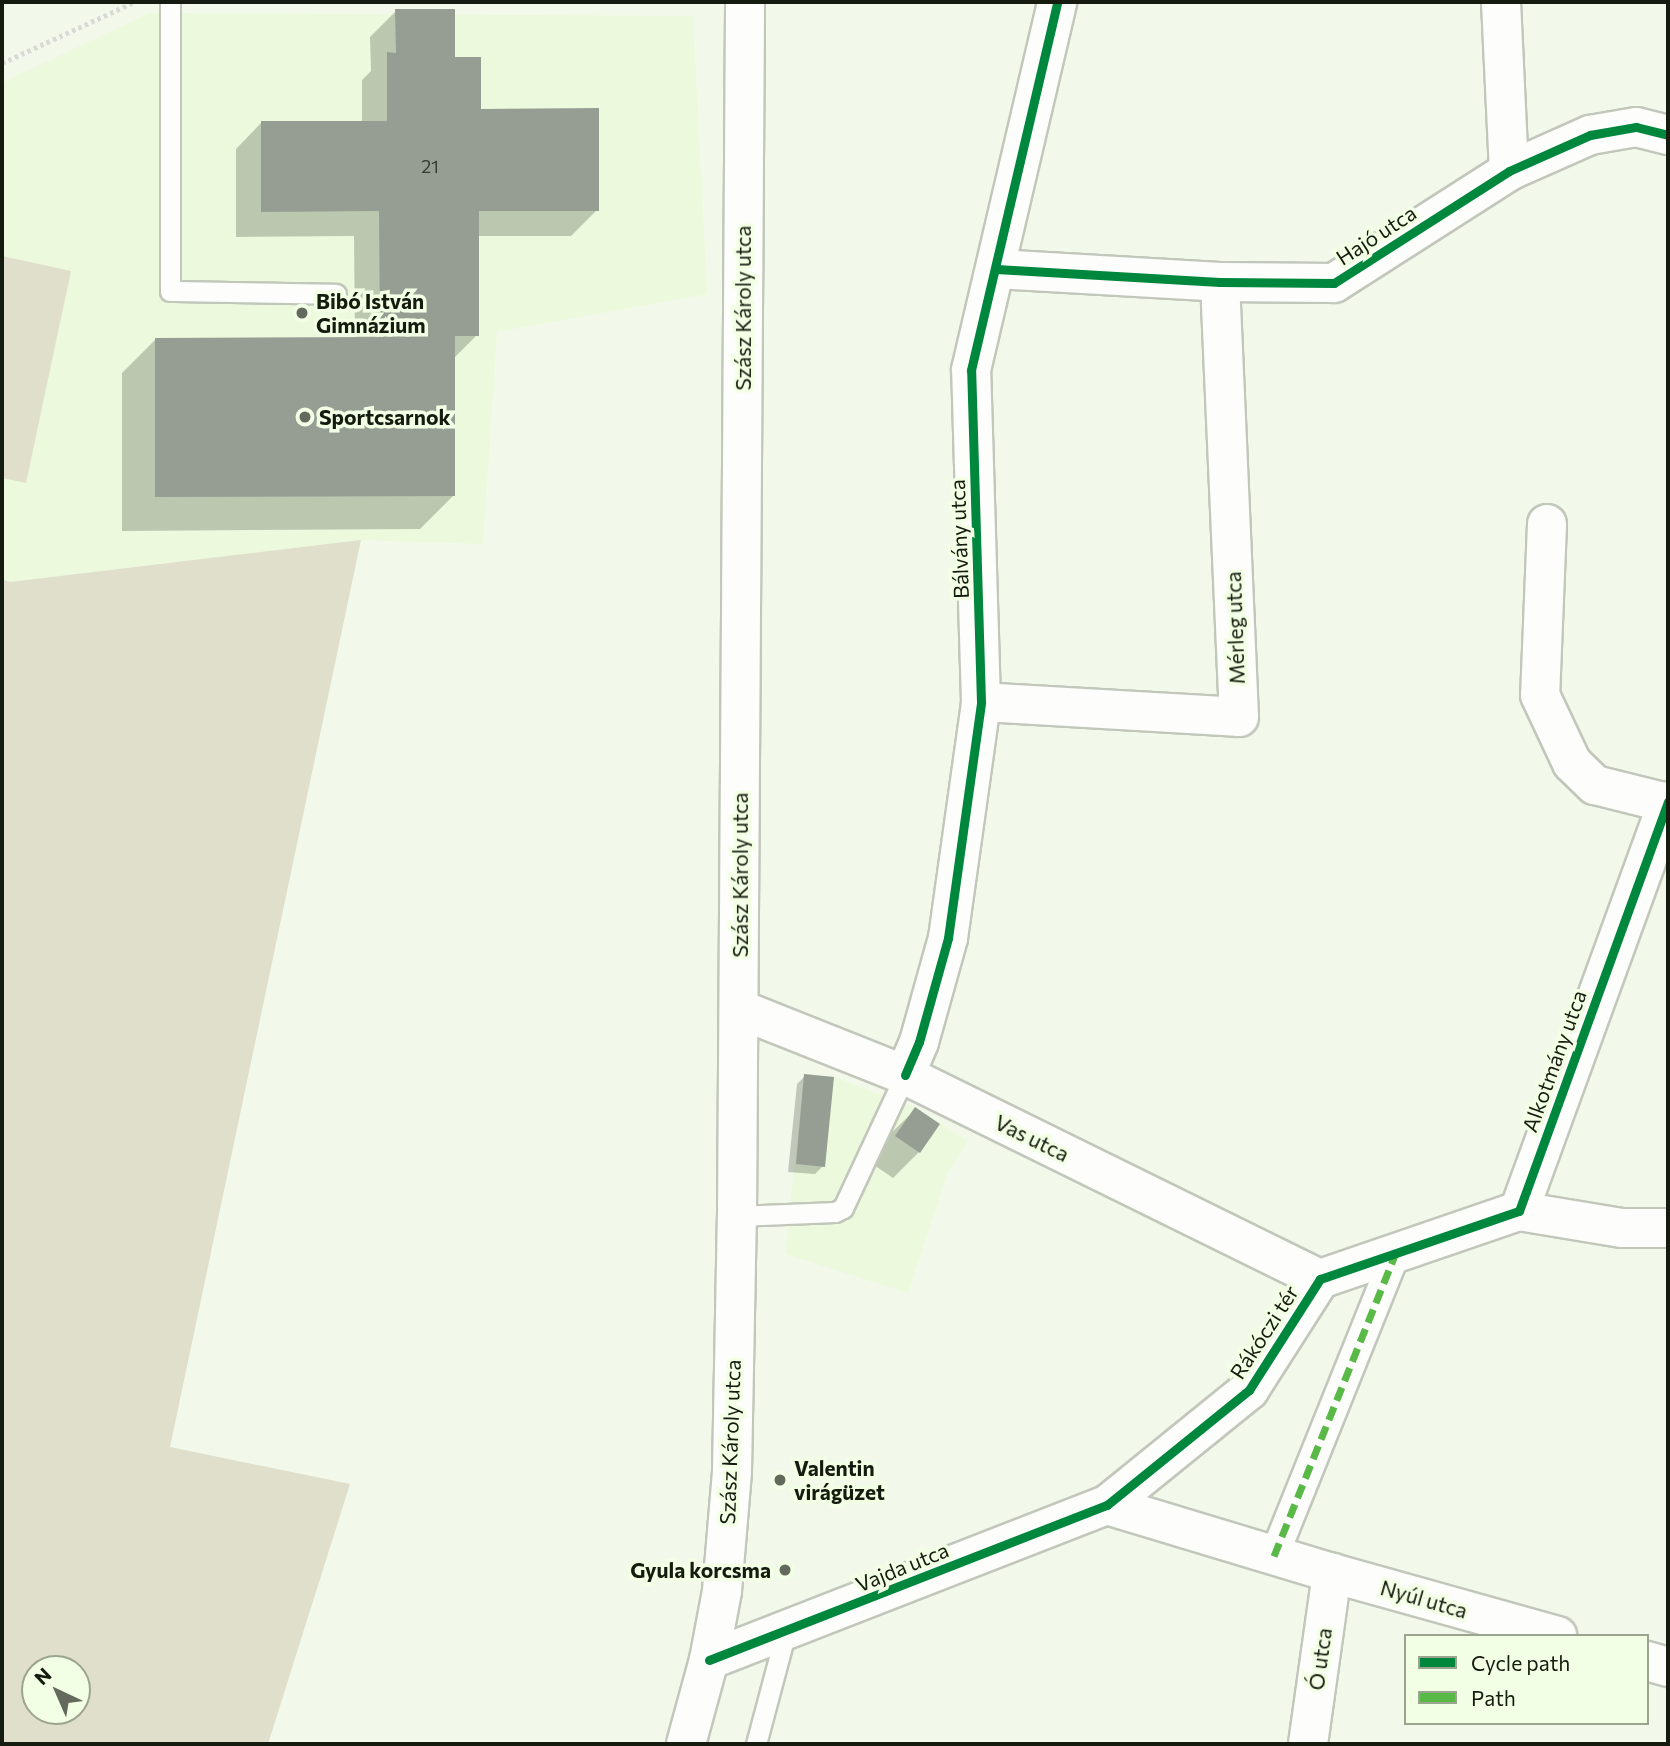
<!DOCTYPE html>
<html>
<head>
<meta charset="utf-8">
<style>
	body { margin:0 }
	#map { position:relative; width:1670px; height:1746px; overflow:hidden; background:#f2f9ea; font-family:Commissioner,sans-serif }
	div>[style] { position:absolute }
	.built>* { inset:0; background:#ecf9dc }
	.green>* { inset:0; background:#e0dfcb }
	.shadow>* { inset:0; background:#0003 }
	.building>* { inset:0; background:#969e93 }
	.path>* { height:4.5px; margin-top:-2.25px; transform-origin:0; background:repeating-linear-gradient(90deg,#d8dad6 0 3.5px,transparent 0 7px) }
	.roads { filter:drop-shadow(2px 0 #c2c7bb) drop-shadow(-2px 0 #c2c7bb) drop-shadow(0 2px #c2c7bb) drop-shadow(0 -2px #c2c7bb) }
	.service>* { height:19px; margin:-9.5px; padding:0 9.5px; transform-origin:9.5px; border-radius:9.5px; background:#fdfefc }
	.pedestrian>* { height:28px; margin:-14px; padding:0 14px; transform-origin:14px; border-radius:14px; background:#fdfefc }
	.minor>* { height:38px; margin:-19px; padding:0 19px; transform-origin:19px; border-radius:19px; background:#fdfefc }
	.secondary>* { height:38px; margin:-19px; padding:0 19px; transform-origin:19px; border-radius:19px; background:#fdfefc }
	.quiet>* { height:7px; margin-top:-3.5px; transform-origin:0; background:repeating-linear-gradient(90deg,#58b947 0 14px,transparent 0 21px) }
	.cycleway>* { height:9px; margin:-4.5px; padding:0 4.5px; transform-origin:4.5px; border-radius:4.5px; background:#00873e }
	.dots>* { width:19px; height:19px; translate:-50% -50%; box-sizing:border-box; border:4px solid #f3ffe4; border-radius:50% }
	span { translate:-50% -50%; white-space:nowrap; text-align:center; line-height:1.15; -webkit-text-stroke:7px #f3ffe4; paint-order:stroke }
	.number-label { font-size:18px; color:#363c30 }
	.number-label span { -webkit-text-stroke-width:0 }
	.street-label { font-size:21px; color:#161b0f }
	.poi-label { font-size:21px; color:#161b0f; font-weight:700 }
	.left { translate:0 -50%; text-align:left }
	.right { translate:-100% -50%; text-align:right }
	.frame { position:absolute; inset:0; border:4px solid #161b0f; pointer-events:none }
	.legend { position:absolute; left:1404px; top:1634px; width:245px; height:91px; box-sizing:border-box; background:#f3ffe4; border:2px solid #9ba48f; margin:0; padding:9px 12px; list-style:none; font-size:21px; color:#161b0f }
	.legend li { display:flex; align-items:center; gap:14px; height:35px }
	.legend b { width:35px; border:2px solid #9ba48f }
	.north { position:absolute; left:21px; top:1655px; width:70px; height:70px; box-sizing:border-box; background:#f3ffe4; border:2px solid #9ba48f; border-radius:50%; rotate:316deg; font-size:19px; font-weight:700; line-height:28px; text-align:center; color:#161b0f }
	.north::after { content:''; display:block; margin:auto; width:24px; height:32px; background:#63695c; clip-path:polygon(50% 0,100% 100%,50% 72%,0 100%) }
</style>
</head>
<body>
<div id="map">
	<div class="built">
		<i style="clip-path:polygon(149px 13px,693px 16px,707px 294px,497px 332px,483px 544px,361px 540px,10px 582px,2px 579px,2px 83px)"></i>
		<i style="clip-path:polygon(804px 1074px,834px 1077px,915px 1107px,968px 1141px,947px 1174px,908px 1293px,785px 1254px)"></i>
	</div>
	<div class="green">
		<i style="clip-path:polygon(2px 256px,71px 271px,26px 483px,2px 478px)"></i>
		<i style="clip-path:polygon(evenodd,361px 540px,170px 1447px,350px 1484px,268px 1744px,2px 1744px,2px 579px,10px 582px,361px 540px,35px 1669px,77px 1669px,77px 1711px,35px 1711px,35px 1669px)"></i>
	</div>
	<div class="shadow">
		<i style="clip-path:polygon(396px 11px,453px 59px,479px 110px,597px 210px,571px 236px,477px 236px,477px 335px,453px 359px,454px 495px,420px 529px,122px 531px,122px 373px,156px 339px,355px 338px,354px 236px,236px 237px,236px 149px,261px 123px,362px 123px,362px 80px,371px 71px,370px 37px)"></i>
		<i style="clip-path:polygon(805px 1076px,823px 1166px,815px 1174px,788px 1172px,797px 1084px)"></i>
		<i style="clip-path:polygon(915px 1110px,919px 1152px,893px 1178px,871px 1163px,889px 1135px)"></i>
	</div>
	<div class="building">
		<i style="clip-path:polygon(395px 9px,455px 9px,455px 57px,481px 57px,481px 109px,599px 108px,599px 211px,479px 211px,479px 336px,455px 336px,455px 496px,155px 497px,155px 338px,380px 337px,379px 211px,261px 212px,261px 121px,387px 121px,387px 52px,396px 53px)"></i>
		<i style="clip-path:polygon(804px 1074px,834px 1077px,825px 1167px,796px 1164px)"></i>
		<i style="clip-path:polygon(915px 1107px,940px 1124px,920px 1153px,895px 1136px)"></i>
	</div>
	<div class="path">
		<i style="left:2px;top:63px;width:145px;rotate:-24.8deg"></i>
	</div>
	<div class="roads">
		<div class="service">
			<i style="left:170px;top:2px;width:289px;rotate:90deg"></i>
			<i style="left:170px;top:291px;width:166px;rotate:1deg"></i>
			<i style="left:737px;top:1216px;width:98px;rotate:-2.3deg"></i>
			<i style="left:835px;top:1212px;width:9px;rotate:-27deg"></i>
			<i style="left:843px;top:1208px;width:147px;rotate:-65deg"></i>
			<i style="left:756px;top:1744px;width:117px;rotate:-75.1deg"></i>
		</div>
		<div class="pedestrian">
			<i style="left:1274px;top:1556px;width:327px;rotate:-68.1deg"></i>
		</div>
		<div class="minor">
			<i style="left:1501px;top:2px;width:169px;rotate:87.3deg"></i>
			<i style="left:996px;top:269px;width:224px;rotate:3.3deg"></i>
			<i style="left:1220px;top:282px;width:114px;rotate:0.5deg"></i>
			<i style="left:1334px;top:283px;width:208px;rotate:-32.6deg"></i>
			<i style="left:1509px;top:171px;width:89px;rotate:-24deg"></i>
			<i style="left:1590px;top:135px;width:47px;rotate:-9.9deg"></i>
			<i style="left:1636px;top:127px;width:33px;rotate:14deg"></i>
			<i style="left:1547px;top:524px;width:171px;rotate:92.3deg"></i>
			<i style="left:1540px;top:695px;width:75px;rotate:64.8deg"></i>
			<i style="left:1572px;top:763px;width:32px;rotate:44deg"></i>
			<i style="left:1595px;top:785px;width:74px;rotate:14deg"></i>
			<i style="left:981px;top:702px;width:258px;rotate:3.3deg"></i>
			<i style="left:1239px;top:717px;width:435px;rotate:-92.5deg"></i>
			<i style="left:739px;top:1009px;width:179px;rotate:21.7deg"></i>
			<i style="left:905px;top:1075px;width:462px;rotate:26.2deg"></i>
			<i style="left:905px;top:1075px;width:36px;rotate:-67deg"></i>
			<i style="left:919px;top:1042px;width:108px;rotate:-74.4deg"></i>
			<i style="left:948px;top:938px;width:238px;rotate:-82deg"></i>
			<i style="left:981px;top:702px;width:332px;rotate:-91.7deg"></i>
			<i style="left:971px;top:370px;width:378px;rotate:-76.8deg"></i>
			<i style="left:1519px;top:1211px;width:104px;rotate:9.4deg"></i>
			<i style="left:1622px;top:1228px;width:46px"></i>
			<i style="left:1107px;top:1505px;width:235px;rotate:16.8deg"></i>
			<i style="left:1332px;top:1573px;width:234px;rotate:15.6deg"></i>
			<i style="left:709px;top:1660px;width:427px;rotate:-21.3deg"></i>
			<i style="left:1107px;top:1505px;width:183px;rotate:-39deg"></i>
			<i style="left:1249px;top:1390px;width:132px;rotate:-57.4deg"></i>
			<i style="left:1320px;top:1279px;width:210px;rotate:-18.9deg"></i>
			<i style="left:1519px;top:1211px;width:436px;rotate:-70deg"></i>
			<i style="left:1647px;top:1661px;width:22px;rotate:16deg"></i>
			<i style="left:1308px;top:1744px;width:173px;rotate:-82deg"></i>
		</div>
		<div class="secondary">
			<i style="left:686px;top:1744px;width:87px;rotate:-74.7deg"></i>
			<i style="left:709px;top:1660px;width:70px;rotate:-79.3deg"></i>
			<i style="left:722px;top:1591px;width:120px;rotate:-85.2deg"></i>
			<i style="left:732px;top:1471px;width:255px;rotate:-88.9deg"></i>
			<i style="left:737px;top:1216px;width:1214px;rotate:-89.62deg"></i>
		</div>
	</div>
	<div class="quiet">
		<i style="left:1274px;top:1556px;width:327px;rotate:-68.1deg"></i>
	</div>
	<div class="cycleway">
		<i style="left:996px;top:269px;width:224px;rotate:3.3deg"></i>
		<i style="left:1220px;top:282px;width:114px;rotate:0.5deg"></i>
		<i style="left:1334px;top:283px;width:208px;rotate:-32.6deg"></i>
		<i style="left:1509px;top:171px;width:89px;rotate:-24deg"></i>
		<i style="left:1590px;top:135px;width:47px;rotate:-9.9deg"></i>
		<i style="left:1636px;top:127px;width:33px;rotate:14deg"></i>
		<i style="left:905px;top:1075px;width:36px;rotate:-67deg"></i>
		<i style="left:919px;top:1042px;width:108px;rotate:-74.4deg"></i>
		<i style="left:948px;top:938px;width:238px;rotate:-82deg"></i>
		<i style="left:981px;top:702px;width:332px;rotate:-91.7deg"></i>
		<i style="left:971px;top:370px;width:378px;rotate:-76.8deg"></i>
		<i style="left:709px;top:1660px;width:427px;rotate:-21.3deg"></i>
		<i style="left:1107px;top:1505px;width:183px;rotate:-39deg"></i>
		<i style="left:1249px;top:1390px;width:132px;rotate:-57.4deg"></i>
		<i style="left:1320px;top:1279px;width:210px;rotate:-18.9deg"></i>
		<i style="left:1519px;top:1211px;width:436px;rotate:-70deg"></i>
	</div>
	<div class="dots">
		<i style="left:302px;top:313px;background:#63695c"></i>
		<i style="left:305px;top:417px;background:#63695c"></i>
		<i style="left:780px;top:1480px;background:#63695c"></i>
		<i style="left:785px;top:1570px;background:#63695c"></i>
	</div>
	<div class="number-label">
		<span style="left:430px;top:166px">21</span>
	</div>
	<div class="street-label">
		<span style="left:1376px;top:235px;rotate:-33deg">Hajó utca</span>
		<span style="left:743px;top:308px;rotate:-90deg">Szász Károly utca</span>
		<span style="left:959px;top:539px;rotate:-92deg">Bálvány utca</span>
		<span style="left:1235px;top:628px;rotate:-92deg">Mérleg utca</span>
		<span style="left:740px;top:875px;rotate:-90deg">Szász Károly utca</span>
		<span style="left:1554px;top:1061px;rotate:-70deg">Alkotmány utca</span>
		<span style="left:1032px;top:1138px;rotate:26deg">Vas utca</span>
		<span style="left:1264px;top:1332px;rotate:-57deg">Rákóczi tér</span>
		<span style="left:730px;top:1442px;rotate:-88deg">Szász Károly utca</span>
		<span style="left:902px;top:1567px;rotate:-22deg">Vajda utca</span>
		<span style="left:1424px;top:1599px;rotate:16deg">Nyúl utca</span>
		<span style="left:1320px;top:1659px;rotate:-82deg">Ó utca</span>
	</div>
	<div class="poi-label">
		<span class="left" style="left:316px;top:313px">Bibó István<br>Gimnázium</span>
		<span class="left" style="left:319px;top:417px">Sportcsarnok</span>
		<span class="left" style="left:794px;top:1480px">Valentin<br>virágüzet</span>
		<span class="right" style="left:771px;top:1570px">Gyula korcsma</span>
	</div>
	<div class="frame"></div>
	<ul class="legend">
	<li><b style="height:9px;background:#00873e"></b>Cycle path</li>
	<li><b style="height:9px;background:#58b947"></b>Path</li>
	</ul>
	<div class="north">N</div>
</div>
</body>
</html>
